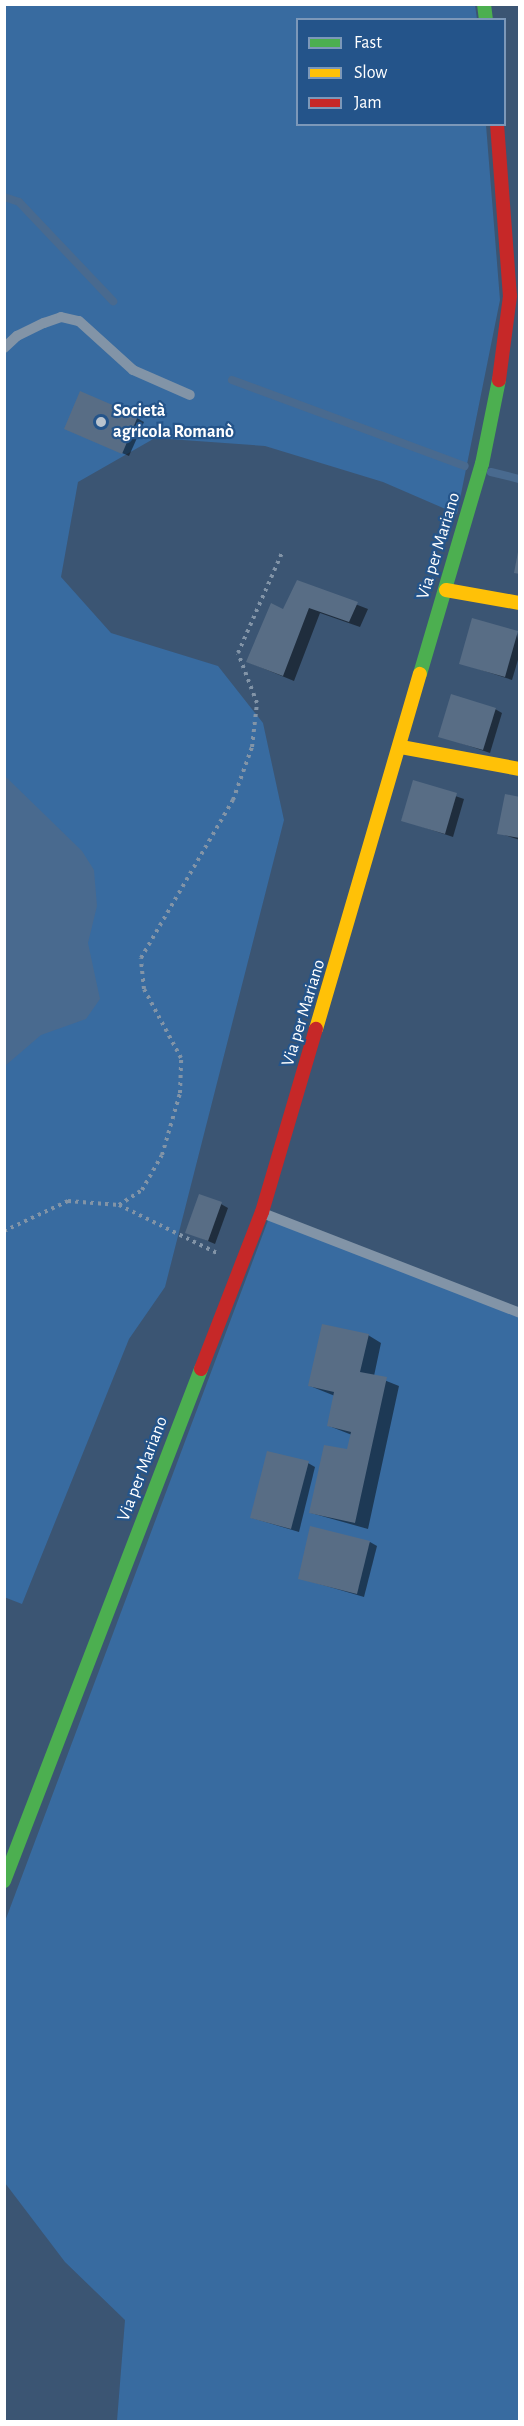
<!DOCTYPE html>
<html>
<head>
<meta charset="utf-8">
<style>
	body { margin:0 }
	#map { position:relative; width:524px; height:2426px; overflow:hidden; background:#3b5573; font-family:"Alegreya Sans",sans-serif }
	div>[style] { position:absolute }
	.green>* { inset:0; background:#386ba0 }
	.water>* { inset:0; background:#496a8f }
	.shadow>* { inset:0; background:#0007 }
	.stream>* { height:8px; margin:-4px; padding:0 4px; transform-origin:4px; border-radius:4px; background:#496a8f }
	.building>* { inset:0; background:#586d85 }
	.path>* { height:4px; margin-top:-2px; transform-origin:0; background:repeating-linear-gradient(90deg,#8294a7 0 3px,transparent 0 7.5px) }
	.lane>* { height:10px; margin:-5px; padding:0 5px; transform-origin:5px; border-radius:5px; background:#8294a7 }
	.fast>* { height:14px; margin:-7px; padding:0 7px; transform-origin:7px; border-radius:7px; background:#4caf50 }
	.slow>* { height:14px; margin:-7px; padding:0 7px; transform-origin:7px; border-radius:7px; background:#ffc107 }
	.jam>* { height:14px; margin:-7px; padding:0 7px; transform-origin:7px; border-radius:7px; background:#c62828 }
	.dots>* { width:16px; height:16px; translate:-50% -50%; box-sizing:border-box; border:3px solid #24548a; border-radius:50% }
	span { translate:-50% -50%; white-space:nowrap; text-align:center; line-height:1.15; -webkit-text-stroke:4.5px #24548a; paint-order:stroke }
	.poi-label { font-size:18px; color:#fff; font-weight:700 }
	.left { translate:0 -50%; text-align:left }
	.street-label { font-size:18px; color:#fff }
	.frame { position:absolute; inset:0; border:6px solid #fff; pointer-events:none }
	.legend { position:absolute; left:296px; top:18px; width:210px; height:108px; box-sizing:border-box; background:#24548a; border:2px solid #7c98b9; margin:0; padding:8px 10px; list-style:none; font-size:18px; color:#fff }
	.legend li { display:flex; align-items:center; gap:12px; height:30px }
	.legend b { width:30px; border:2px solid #7c98b9 }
</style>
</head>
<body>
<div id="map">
	<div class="green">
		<i style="clip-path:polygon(4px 5px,475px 5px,477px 19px,298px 20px,298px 124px,486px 125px,500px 300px,457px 514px,383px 482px,265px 446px,155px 438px,78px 482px,61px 577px,111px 633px,218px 666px,263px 723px,284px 820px,165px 1287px,129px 1339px,22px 1604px,4px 1597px)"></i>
		<i style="clip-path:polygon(270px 1215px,519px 1313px,519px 2421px,117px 2421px,125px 2320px,65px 2262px,5px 2183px,4px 1924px)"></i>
	</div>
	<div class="water">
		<i style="clip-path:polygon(5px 776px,82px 851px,94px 870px,97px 906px,88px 943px,100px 999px,86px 1019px,41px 1035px,5px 1066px)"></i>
	</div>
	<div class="shadow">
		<i style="clip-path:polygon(137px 418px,144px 422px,129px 456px,73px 432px)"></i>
		<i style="clip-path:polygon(298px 582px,368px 609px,360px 627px,320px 613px,294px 681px,248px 662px,284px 611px)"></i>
		<i style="clip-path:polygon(517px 633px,520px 653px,512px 680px,460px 663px)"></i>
		<i style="clip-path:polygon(495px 709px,502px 713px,490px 753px,440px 736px)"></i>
		<i style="clip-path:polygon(414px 782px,464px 799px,453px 837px,402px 820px)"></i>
		<i style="clip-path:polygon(520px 799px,520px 840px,498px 833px)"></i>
		<i style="clip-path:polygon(221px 1204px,228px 1208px,215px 1244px,187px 1232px)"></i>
		<i style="clip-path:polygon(368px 1335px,381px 1343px,374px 1376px,399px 1386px,368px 1529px,311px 1513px,348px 1451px,352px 1435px,329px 1426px,335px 1396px,310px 1386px)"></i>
		<i style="clip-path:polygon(308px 1463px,315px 1467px,299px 1532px,252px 1518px)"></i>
		<i style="clip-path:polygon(370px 1542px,377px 1546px,364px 1597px,299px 1578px)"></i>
	</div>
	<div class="stream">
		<i style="left:4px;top:197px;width:16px;rotate:18deg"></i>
		<i style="left:19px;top:202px;width:137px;rotate:46.5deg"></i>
		<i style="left:232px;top:380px;width:248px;rotate:20.3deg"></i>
		<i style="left:491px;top:472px;width:30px;rotate:14deg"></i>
	</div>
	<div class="building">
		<i style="clip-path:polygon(80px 391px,138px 416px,122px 454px,64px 429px)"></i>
		<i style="clip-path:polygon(518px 552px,520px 552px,520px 574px,514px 573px)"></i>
		<i style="clip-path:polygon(297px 580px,358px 602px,349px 622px,309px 608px,283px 676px,246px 662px,271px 603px,283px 609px)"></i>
		<i style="clip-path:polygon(472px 618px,518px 631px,505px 677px,459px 664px)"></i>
		<i style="clip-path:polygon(451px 694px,496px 708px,483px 750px,438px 737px)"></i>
		<i style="clip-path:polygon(413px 780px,457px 793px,445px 834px,401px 821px)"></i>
		<i style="clip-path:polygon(505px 794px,520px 797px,520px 838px,497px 834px)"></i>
		<i style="clip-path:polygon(199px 1194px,222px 1202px,208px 1241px,185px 1233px)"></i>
		<i style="clip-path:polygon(322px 1324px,369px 1334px,360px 1372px,387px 1377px,355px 1523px,309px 1513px,324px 1445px,347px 1449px,351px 1432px,327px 1426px,334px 1392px,308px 1386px)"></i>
		<i style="clip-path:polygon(267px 1451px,309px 1461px,291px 1529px,250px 1518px)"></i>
		<i style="clip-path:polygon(310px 1526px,370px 1541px,357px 1594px,298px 1579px)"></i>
	</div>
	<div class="path">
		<i style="left:119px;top:1205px;width:27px;rotate:-33deg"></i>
		<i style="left:142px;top:1190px;width:40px;rotate:-60.3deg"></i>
		<i style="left:162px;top:1155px;width:65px;rotate:-73.8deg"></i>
		<i style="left:180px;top:1093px;width:35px;rotate:-88deg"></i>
		<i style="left:181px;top:1058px;width:78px;rotate:-118.2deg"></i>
		<i style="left:144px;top:989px;width:31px;rotate:-96deg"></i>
		<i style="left:141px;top:958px;width:183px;rotate:-59.8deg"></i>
		<i style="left:233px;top:800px;width:56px;rotate:-70.3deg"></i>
		<i style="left:252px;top:747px;width:44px;rotate:-83.5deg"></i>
		<i style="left:257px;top:703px;width:53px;rotate:-110.8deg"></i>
		<i style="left:238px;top:653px;width:109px;rotate:-66.3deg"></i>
		<i style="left:4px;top:1231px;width:71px;rotate:-25.1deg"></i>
		<i style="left:68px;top:1201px;width:51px;rotate:4.5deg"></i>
		<i style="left:119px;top:1205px;width:111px;rotate:26.1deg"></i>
	</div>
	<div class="lane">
		<i style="left:4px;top:348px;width:18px;rotate:-43deg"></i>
		<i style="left:17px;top:336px;width:30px;rotate:-26deg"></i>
		<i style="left:44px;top:323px;width:18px;rotate:-19deg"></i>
		<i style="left:61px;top:317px;width:18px;rotate:13deg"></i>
		<i style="left:79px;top:321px;width:73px;rotate:42.2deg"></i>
		<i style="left:133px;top:370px;width:62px;rotate:23.7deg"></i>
		<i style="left:265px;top:1214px;width:274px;rotate:21.2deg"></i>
	</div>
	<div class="fast">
		<i style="left:484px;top:4px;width:16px;rotate:83deg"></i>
		<i style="left:420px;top:674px;width:219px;rotate:-73.6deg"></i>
		<i style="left:482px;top:464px;width:86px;rotate:-78.6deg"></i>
		<i style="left:4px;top:1881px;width:549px;rotate:-68.95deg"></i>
	</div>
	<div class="slow">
		<i style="left:446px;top:590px;width:75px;rotate:10deg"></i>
		<i style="left:401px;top:747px;width:121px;rotate:10.5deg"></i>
		<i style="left:316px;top:1029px;width:370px;rotate:-73.7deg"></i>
	</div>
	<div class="jam">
		<i style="left:497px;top:124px;width:172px;rotate:85.7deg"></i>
		<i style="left:510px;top:296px;width:85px;rotate:97.5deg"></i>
		<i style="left:201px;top:1369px;width:168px;rotate:-68.8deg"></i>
		<i style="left:262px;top:1212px;width:191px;rotate:-73.6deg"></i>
	</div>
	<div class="dots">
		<i style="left:101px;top:422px;background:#bac4ce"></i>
	</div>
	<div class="poi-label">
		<span class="left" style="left:113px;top:422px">Società<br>agricola Romanò</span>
	</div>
	<div class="street-label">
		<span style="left:439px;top:546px;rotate:-73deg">Via per Mariano</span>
		<span style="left:304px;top:1013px;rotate:-73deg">Via per Mariano</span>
		<span style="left:143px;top:1469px;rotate:-69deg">Via per Mariano</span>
	</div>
	<div class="frame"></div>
	<ul class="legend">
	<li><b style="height:8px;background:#4caf50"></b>Fast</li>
	<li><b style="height:8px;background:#ffc107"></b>Slow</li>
	<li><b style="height:8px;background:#c62828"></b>Jam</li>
	</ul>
</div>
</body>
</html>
